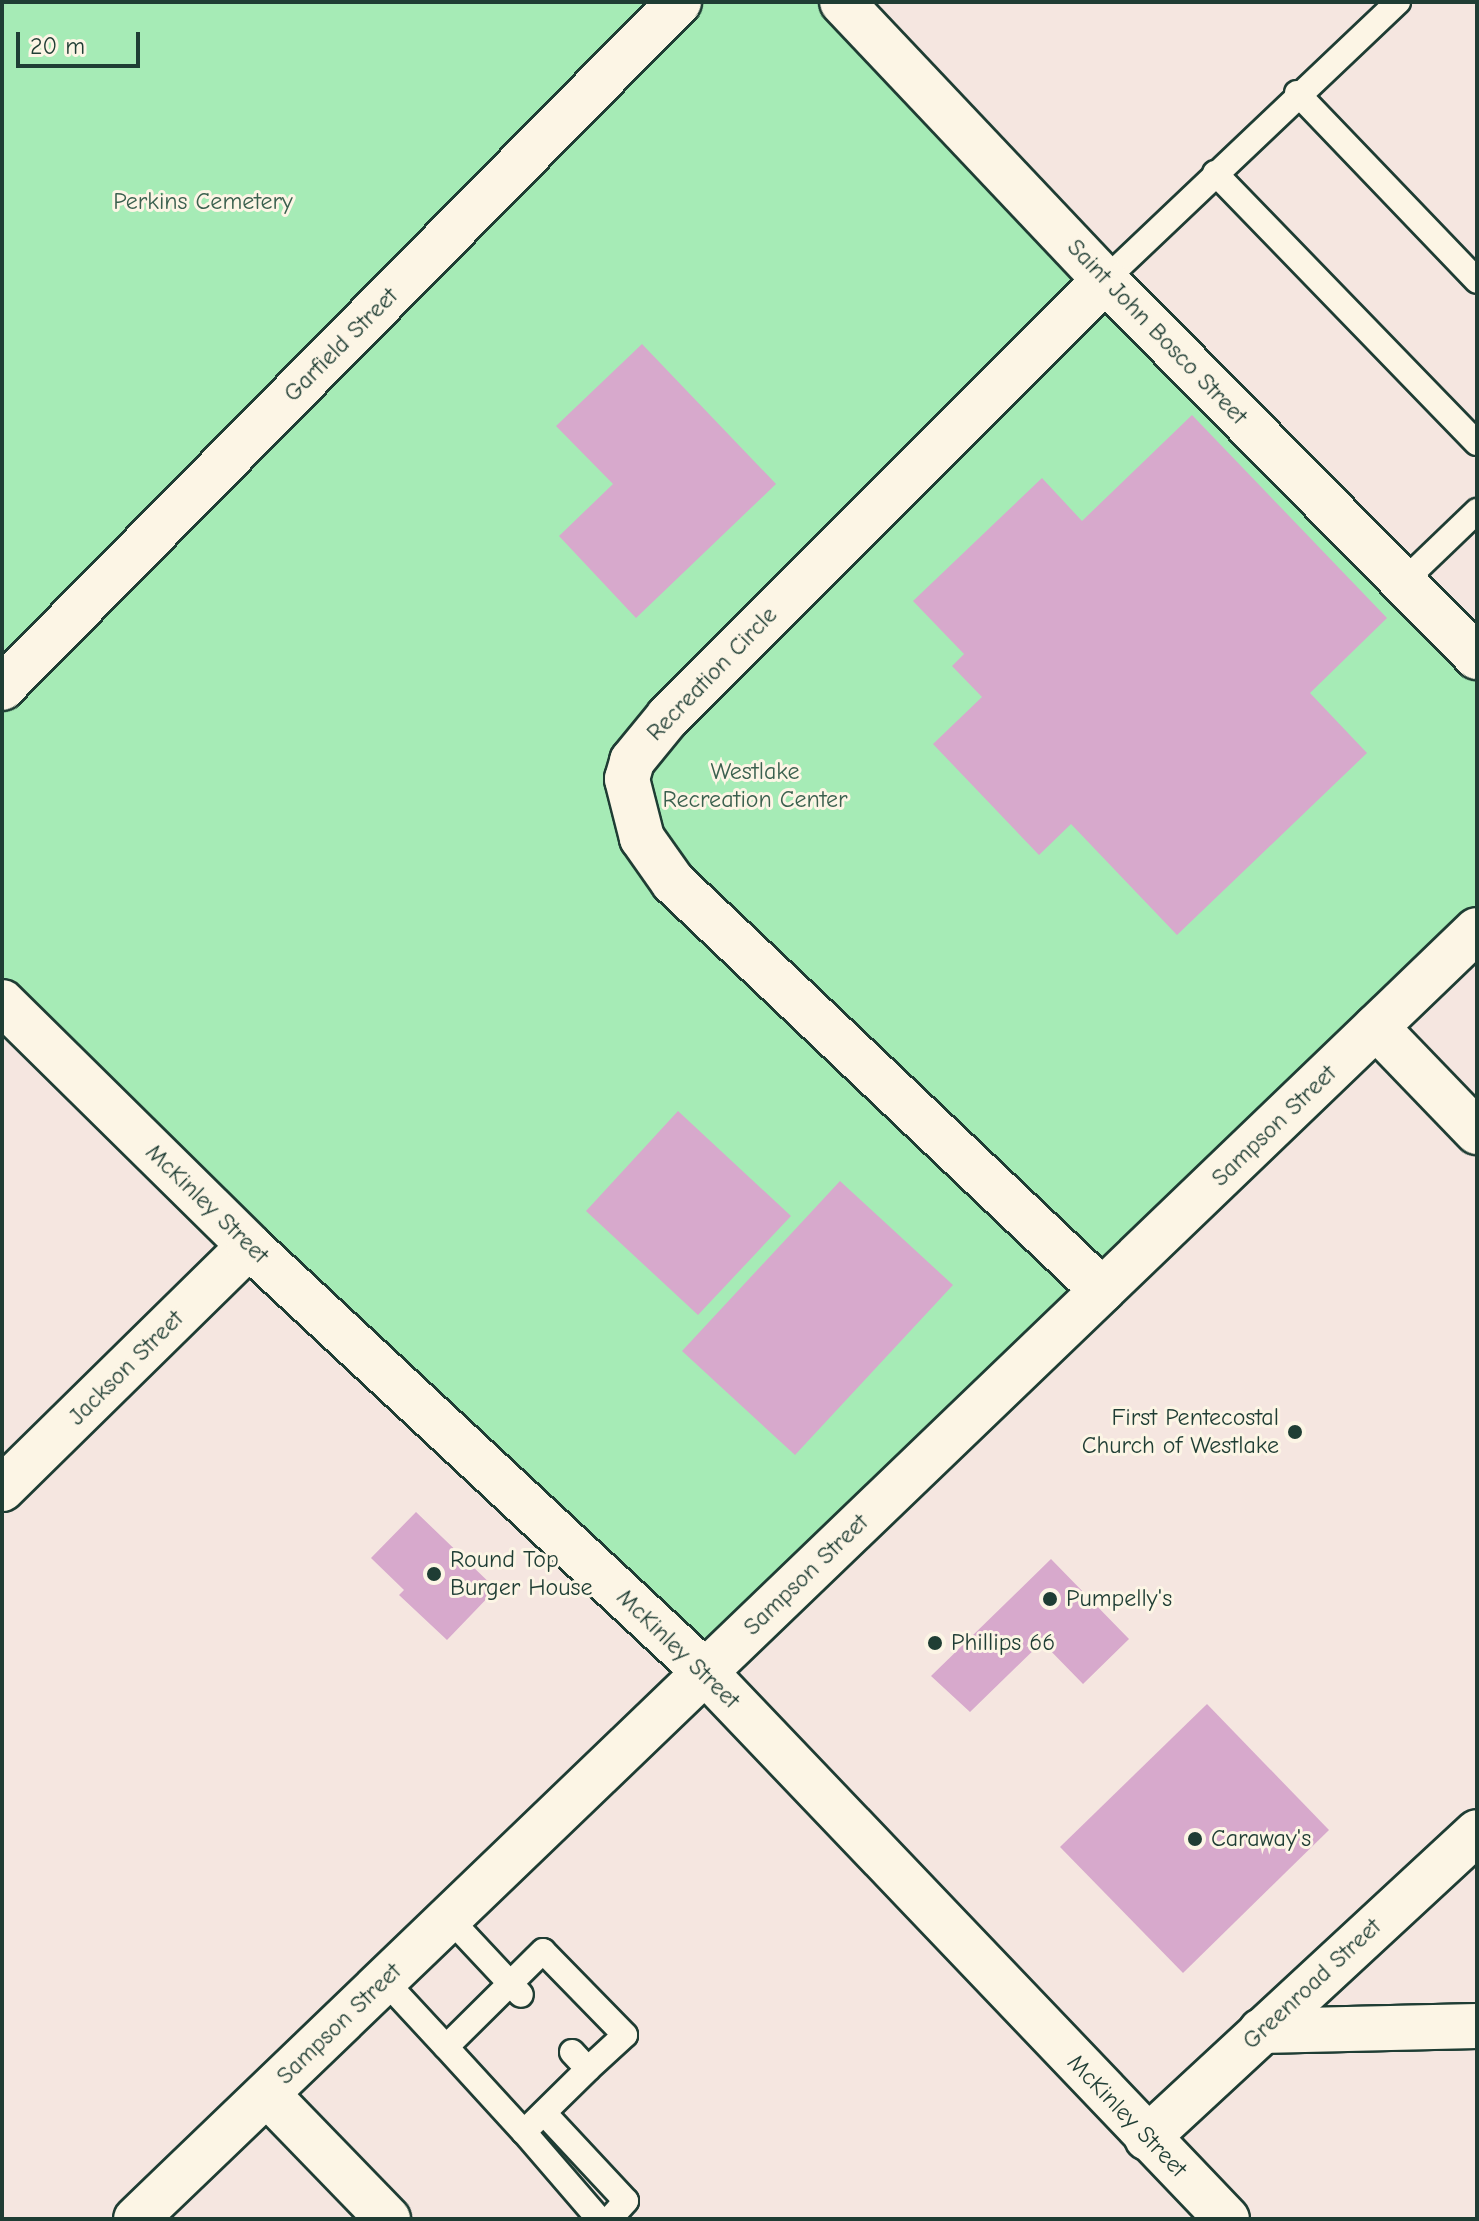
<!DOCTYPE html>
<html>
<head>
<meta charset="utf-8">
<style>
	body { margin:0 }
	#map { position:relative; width:1479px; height:2221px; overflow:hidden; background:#f5e6e0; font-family:"Comic Neue",sans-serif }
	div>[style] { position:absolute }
	.green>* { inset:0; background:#a6ebb6 }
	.building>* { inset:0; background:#d7a9cc }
	.roads { filter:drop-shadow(2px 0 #1f3d34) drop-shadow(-2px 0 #1f3d34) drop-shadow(0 2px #1f3d34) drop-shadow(0 -2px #1f3d34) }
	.lane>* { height:24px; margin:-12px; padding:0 12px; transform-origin:12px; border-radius:12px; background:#fcf5e5 }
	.street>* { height:44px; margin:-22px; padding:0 22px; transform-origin:22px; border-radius:22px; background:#fcf5e5 }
	.secondary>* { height:44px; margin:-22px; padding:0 22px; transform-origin:22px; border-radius:22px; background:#fcf5e5 }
	.dots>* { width:22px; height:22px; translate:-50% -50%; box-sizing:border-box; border:4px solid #fcf5e5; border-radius:50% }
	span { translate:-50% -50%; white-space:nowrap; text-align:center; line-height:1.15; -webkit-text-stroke:6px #fcf5e5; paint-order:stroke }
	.park-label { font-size:24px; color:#3a604e }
	.street-label { font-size:24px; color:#1f3d34 }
	.poi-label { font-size:24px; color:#1f3d34 }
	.right { translate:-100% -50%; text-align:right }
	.left { translate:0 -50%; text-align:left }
	.frame { position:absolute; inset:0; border:4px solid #1f3d34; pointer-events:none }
	.scale { position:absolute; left:16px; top:32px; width:124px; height:36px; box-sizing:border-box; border:4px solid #1f3d34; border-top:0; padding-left:10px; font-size:24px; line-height:28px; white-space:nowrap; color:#1f3d34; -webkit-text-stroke:6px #fcf5e5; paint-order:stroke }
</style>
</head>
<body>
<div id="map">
	<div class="green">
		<i style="clip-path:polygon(2px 2px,842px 2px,1477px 657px,1477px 930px,705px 1672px,2px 1002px)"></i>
	</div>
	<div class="building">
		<i style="clip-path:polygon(642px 344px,776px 484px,636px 618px,559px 536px,613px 484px,556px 426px)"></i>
		<i style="clip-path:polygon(1192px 415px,1387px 618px,1310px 693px,1367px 753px,1177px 935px,1071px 824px,1039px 855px,933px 744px,982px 697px,952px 666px,964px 654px,913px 601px,1042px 478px,1082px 521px)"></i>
		<i style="clip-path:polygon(678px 1111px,791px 1216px,698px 1315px,586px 1211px)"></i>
		<i style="clip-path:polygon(840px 1181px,953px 1285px,795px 1455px,682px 1351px)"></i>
		<i style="clip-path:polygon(416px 1512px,496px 1589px,447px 1640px,399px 1595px,404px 1590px,371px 1558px)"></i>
		<i style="clip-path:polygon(1051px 1559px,1129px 1639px,1083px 1684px,1042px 1642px,970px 1712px,931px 1676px)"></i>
		<i style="clip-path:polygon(1207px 1704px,1329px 1830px,1183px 1973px,1060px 1847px)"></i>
	</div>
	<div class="roads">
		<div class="lane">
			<i style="left:1297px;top:93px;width:260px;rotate:46.2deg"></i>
			<i style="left:1215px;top:173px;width:376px;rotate:45.9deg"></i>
			<i style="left:1105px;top:280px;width:404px;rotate:-43.5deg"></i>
			<i style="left:1403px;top:582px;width:103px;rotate:-43.8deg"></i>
			<i style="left:449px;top:1918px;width:105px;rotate:46.9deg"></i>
			<i style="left:384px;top:1980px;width:91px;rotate:47.2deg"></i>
			<i style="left:572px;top:2052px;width:23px;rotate:47deg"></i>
			<i style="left:588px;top:2069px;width:50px;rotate:-42.6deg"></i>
			<i style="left:625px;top:2035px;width:117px;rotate:-134.3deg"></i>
			<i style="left:543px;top:1951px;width:136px;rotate:135.3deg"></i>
			<i style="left:446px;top:2047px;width:115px;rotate:47.5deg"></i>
			<i style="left:524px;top:2132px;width:90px;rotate:-44.5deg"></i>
			<i style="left:544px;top:2113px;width:120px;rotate:47deg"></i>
			<i style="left:626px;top:2201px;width:24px;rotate:132deg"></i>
			<i style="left:524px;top:2132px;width:115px;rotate:49.2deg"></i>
		</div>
		<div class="street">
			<i style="left:842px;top:2px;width:383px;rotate:46.6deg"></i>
			<i style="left:1105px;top:280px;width:530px;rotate:45.38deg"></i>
			<i style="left:2px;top:688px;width:964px;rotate:-45.38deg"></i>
			<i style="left:1376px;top:1027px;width:146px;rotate:46.1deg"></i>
			<i style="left:1102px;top:1290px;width:592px;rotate:-136.44deg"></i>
			<i style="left:673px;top:882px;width:54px;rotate:-125.2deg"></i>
			<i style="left:642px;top:838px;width:61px;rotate:-104.3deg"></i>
			<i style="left:627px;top:779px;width:19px;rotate:-74deg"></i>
			<i style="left:632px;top:761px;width:57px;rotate:-50.7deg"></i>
			<i style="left:668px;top:717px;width:618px;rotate:-45deg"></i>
			<i style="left:2px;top:1489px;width:346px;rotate:-44.5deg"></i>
			<i style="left:1261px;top:2031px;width:216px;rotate:-1.3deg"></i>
			<i style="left:267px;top:2094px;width:174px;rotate:45.9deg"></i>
			<i style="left:1147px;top:2138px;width:450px;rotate:-42.8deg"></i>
		</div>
		<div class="secondary">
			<i style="left:2px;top:1002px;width:347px;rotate:44.6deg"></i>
			<i style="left:249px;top:1246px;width:624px;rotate:43.05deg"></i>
			<i style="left:705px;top:1672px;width:756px;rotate:46.34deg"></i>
			<i style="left:136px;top:2219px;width:1860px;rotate:-43.87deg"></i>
		</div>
	</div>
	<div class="dots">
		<i style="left:1295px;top:1432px;background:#1f3d34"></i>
		<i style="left:434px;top:1574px;background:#1f3d34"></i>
		<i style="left:1050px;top:1599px;background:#1f3d34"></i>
		<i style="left:935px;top:1643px;background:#1f3d34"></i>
		<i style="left:1195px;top:1839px;background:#1f3d34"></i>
	</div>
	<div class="park-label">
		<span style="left:203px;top:202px">Perkins Cemetery</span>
		<span style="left:755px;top:786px">Westlake<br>Recreation Center</span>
	</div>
	<div class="street-label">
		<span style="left:1157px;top:332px;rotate:46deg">Saint John Bosco Street</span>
		<span style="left:341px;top:345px;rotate:-45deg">Garfield Street</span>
		<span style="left:712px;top:674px;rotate:-46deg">Recreation Circle</span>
		<span style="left:1274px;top:1126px;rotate:-44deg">Sampson Street</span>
		<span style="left:207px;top:1204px;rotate:44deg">McKinley Street</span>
		<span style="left:126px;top:1368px;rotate:-45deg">Jackson Street</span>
		<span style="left:806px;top:1575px;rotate:-44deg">Sampson Street</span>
		<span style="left:678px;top:1649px;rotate:44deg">McKinley Street</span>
		<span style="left:1312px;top:1984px;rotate:-43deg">Greenroad Street</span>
		<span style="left:339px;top:2024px;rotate:-44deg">Sampson Street</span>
		<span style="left:1127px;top:2116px;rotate:46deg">McKinley Street</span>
	</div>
	<div class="poi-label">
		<span class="right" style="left:1279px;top:1432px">First Pentecostal<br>Church of Westlake</span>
		<span class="left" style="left:450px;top:1574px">Round Top<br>Burger House</span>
		<span class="left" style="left:1066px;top:1599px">Pumpelly's</span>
		<span class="left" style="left:951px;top:1643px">Phillips 66</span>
		<span class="left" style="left:1211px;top:1839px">Caraway's</span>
	</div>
	<div class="frame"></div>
	<div class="scale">20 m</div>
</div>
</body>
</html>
